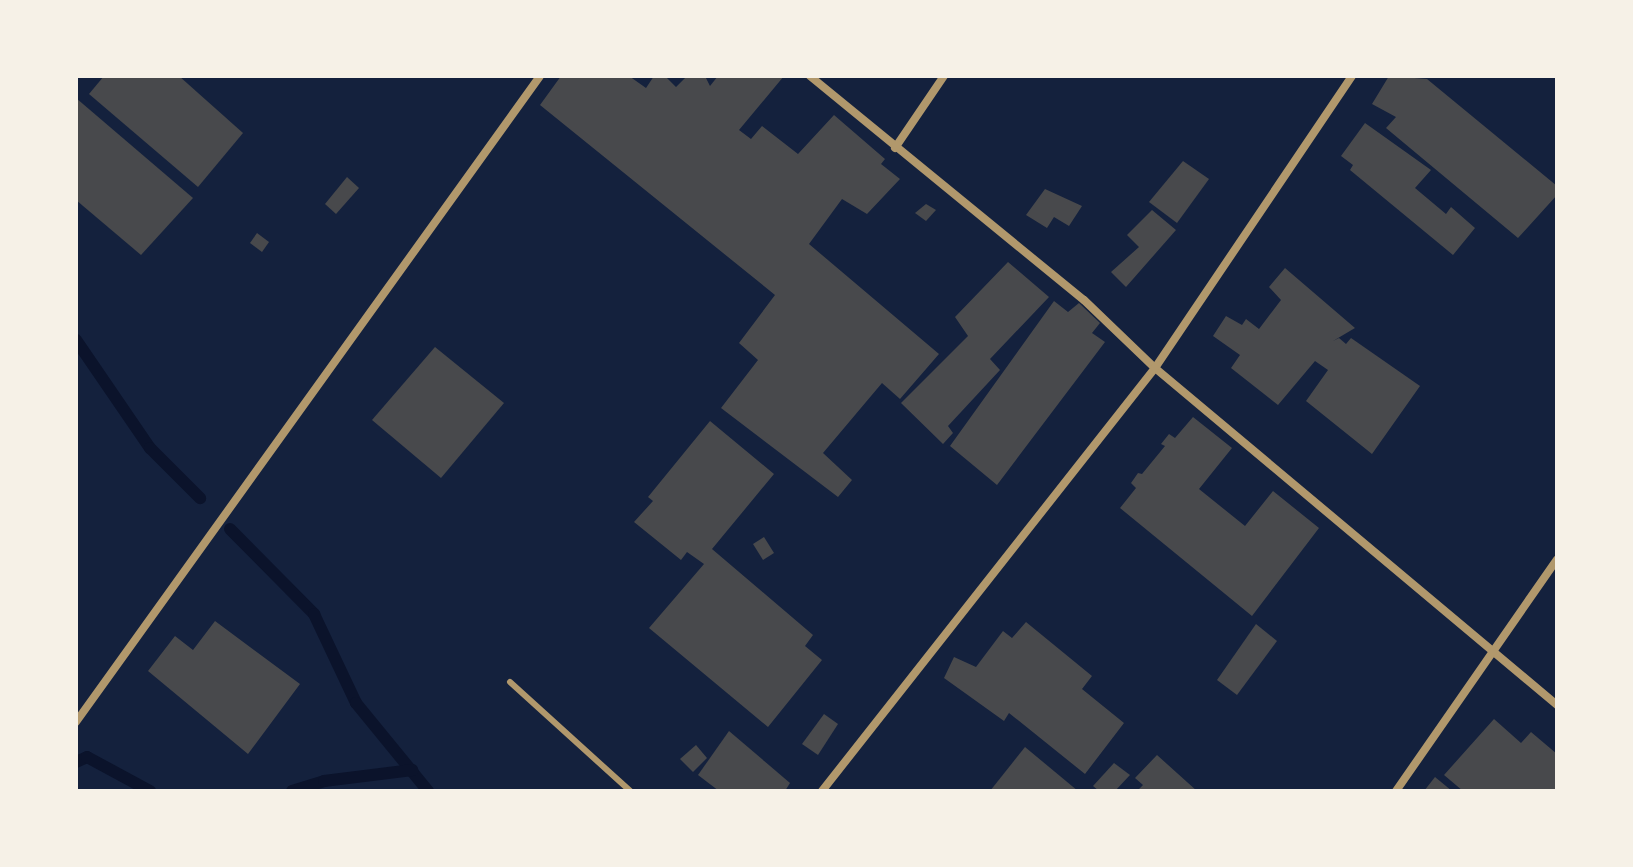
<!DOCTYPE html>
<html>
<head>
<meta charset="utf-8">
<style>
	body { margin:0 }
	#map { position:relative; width:1633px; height:867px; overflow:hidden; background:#14213d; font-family:Mulish,sans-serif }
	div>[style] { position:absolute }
	.stream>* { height:12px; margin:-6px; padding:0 6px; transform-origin:6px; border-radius:6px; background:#0b132b }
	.building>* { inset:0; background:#48494c }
	.service>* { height:6px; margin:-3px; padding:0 3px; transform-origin:3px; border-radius:3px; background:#b1986c }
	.minor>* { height:8px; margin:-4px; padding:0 4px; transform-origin:4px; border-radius:4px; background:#b1986c }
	span { translate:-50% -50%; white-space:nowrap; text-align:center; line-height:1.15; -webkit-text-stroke:8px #f6f1e7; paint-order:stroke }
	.frame { position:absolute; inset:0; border:78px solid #f6f1e7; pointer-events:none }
</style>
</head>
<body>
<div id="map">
	<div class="stream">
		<i style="left:76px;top:340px;width:131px;rotate:55.6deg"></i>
		<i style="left:150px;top:448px;width:71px;rotate:45deg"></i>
		<i style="left:230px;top:529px;width:120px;rotate:45.3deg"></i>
		<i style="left:314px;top:614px;width:98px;rotate:64.7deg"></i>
		<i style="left:356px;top:703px;width:114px;rotate:50.7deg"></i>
		<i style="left:76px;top:762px;width:12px;rotate:-24deg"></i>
		<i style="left:87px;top:757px;width:72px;rotate:28.4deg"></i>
		<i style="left:292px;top:791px;width:34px;rotate:-17deg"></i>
		<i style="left:324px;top:781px;width:89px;rotate:-7.1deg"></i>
	</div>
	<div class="building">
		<i style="clip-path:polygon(104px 76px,179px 76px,243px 133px,198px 187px,89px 94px)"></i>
		<i style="clip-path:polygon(561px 76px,629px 76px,646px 88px,654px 76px,665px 76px,676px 87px,687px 76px,705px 76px,710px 86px,718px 76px,784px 76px,739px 130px,751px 139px,762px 126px,798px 154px,834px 115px,885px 159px,881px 164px,900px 179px,867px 214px,842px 199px,809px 244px,939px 354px,900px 399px,882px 383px,823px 453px,852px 480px,838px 497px,721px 408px,758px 360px,739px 343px,775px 295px,540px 105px)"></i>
		<i style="clip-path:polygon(1389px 76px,1427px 79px,1557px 186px,1557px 195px,1518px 238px,1386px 128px,1396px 117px,1372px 104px)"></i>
		<i style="clip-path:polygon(76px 98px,193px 198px,141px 255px,76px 200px)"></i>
		<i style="clip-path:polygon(1365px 123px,1431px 170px,1415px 188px,1446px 214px,1451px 207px,1475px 228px,1453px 255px,1350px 170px,1353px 165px,1341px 156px)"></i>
		<i style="clip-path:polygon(1183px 161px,1209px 179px,1177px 223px,1149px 202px)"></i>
		<i style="clip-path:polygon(347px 177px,359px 188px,336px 214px,325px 204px)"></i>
		<i style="clip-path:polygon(1045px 189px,1082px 206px,1069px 226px,1054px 217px,1047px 228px,1026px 215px)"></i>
		<i style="clip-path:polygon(926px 204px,936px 210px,926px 221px,915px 213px)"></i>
		<i style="clip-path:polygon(1152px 210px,1176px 230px,1126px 287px,1111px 272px,1139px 247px,1127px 235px)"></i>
		<i style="clip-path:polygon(257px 233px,269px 242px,262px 252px,250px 243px)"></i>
		<i style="clip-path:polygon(1008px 262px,1049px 297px,990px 359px,1000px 370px,948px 426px,953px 433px,943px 444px,901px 403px,968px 336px,955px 317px)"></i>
		<i style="clip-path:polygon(1285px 268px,1355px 328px,1333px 341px,1339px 338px,1346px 344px,1351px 338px,1420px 386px,1372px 454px,1306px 401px,1328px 370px,1315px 361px,1278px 405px,1231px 368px,1240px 355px,1213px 336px,1226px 316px,1242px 325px,1246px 319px,1259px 329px,1281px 300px,1269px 287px)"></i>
		<i style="clip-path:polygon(1054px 301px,1068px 312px,1079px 303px,1100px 323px,1092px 333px,1105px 342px,997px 485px,950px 446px)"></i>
		<i style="clip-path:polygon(435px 347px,504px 403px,441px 478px,372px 420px)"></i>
		<i style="clip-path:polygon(1193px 417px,1232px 448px,1199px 489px,1245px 526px,1273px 491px,1319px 528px,1252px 616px,1120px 508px,1136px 488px,1131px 483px,1138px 473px,1142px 474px,1165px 446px,1161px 444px,1169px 434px,1175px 438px)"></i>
		<i style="clip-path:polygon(710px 421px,774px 474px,712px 549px,813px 635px,805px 646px,822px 660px,768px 727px,649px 628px,704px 564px,687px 552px,681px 560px,634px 522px,653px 501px,648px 497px)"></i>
		<i style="clip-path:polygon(764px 537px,774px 553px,763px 560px,753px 544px)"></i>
		<i style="clip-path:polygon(215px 621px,300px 684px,248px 754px,148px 671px,175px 636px,193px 650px)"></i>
		<i style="clip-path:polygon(1026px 622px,1092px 676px,1082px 689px,1124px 723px,1085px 774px,1009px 713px,1004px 721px,944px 678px,954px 657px,976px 667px,1003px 631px,1012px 638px)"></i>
		<i style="clip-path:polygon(1256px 624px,1277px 641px,1237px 695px,1217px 680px)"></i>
		<i style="clip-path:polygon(824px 714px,838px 724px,818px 755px,802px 744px)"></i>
		<i style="clip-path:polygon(1494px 719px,1521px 743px,1531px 732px,1557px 754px,1557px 791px,1463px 791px,1444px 775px)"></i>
		<i style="clip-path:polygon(729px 731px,790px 783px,785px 791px,719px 791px,698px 775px)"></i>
		<i style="clip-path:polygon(696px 745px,707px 758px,693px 772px,680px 759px)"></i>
		<i style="clip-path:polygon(1025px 747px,1078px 791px,990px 791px)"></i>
		<i style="clip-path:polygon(1157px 755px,1197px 791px,1137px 791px,1143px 785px,1135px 778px)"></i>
		<i style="clip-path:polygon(1114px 763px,1130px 775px,1115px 791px,1099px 791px,1093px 786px)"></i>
		<i style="clip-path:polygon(1435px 777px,1452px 791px,1424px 791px)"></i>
	</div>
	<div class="service">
		<i style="left:510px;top:682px;width:162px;rotate:42.2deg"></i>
	</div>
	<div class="minor">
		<i style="left:810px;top:76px;width:354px;rotate:39.3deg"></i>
		<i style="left:1084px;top:300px;width:98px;rotate:43.8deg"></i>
		<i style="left:1155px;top:368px;width:525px;rotate:39.97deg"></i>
		<i style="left:895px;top:148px;width:87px;rotate:-55.8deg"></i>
		<i style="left:76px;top:722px;width:795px;rotate:-54.31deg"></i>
		<i style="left:822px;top:791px;width:538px;rotate:-51.79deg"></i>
		<i style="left:1155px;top:368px;width:352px;rotate:-56deg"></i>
		<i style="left:1396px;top:791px;width:282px;rotate:-55.2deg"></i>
	</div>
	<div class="frame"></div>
</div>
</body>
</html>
